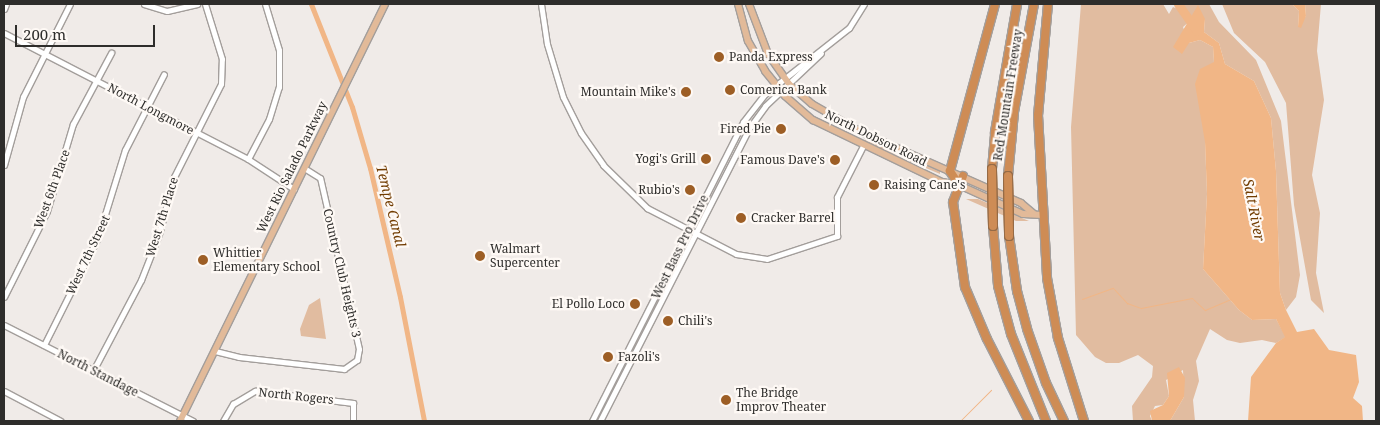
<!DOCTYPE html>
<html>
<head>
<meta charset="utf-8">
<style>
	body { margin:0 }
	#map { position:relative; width:1380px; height:425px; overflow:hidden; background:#f0ebe8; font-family:"Noto Serif",serif }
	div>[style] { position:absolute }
	.green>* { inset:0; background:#e1bca0 }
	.water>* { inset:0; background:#f1b686 }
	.stream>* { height:1px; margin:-0.5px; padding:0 0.5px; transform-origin:0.5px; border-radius:0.5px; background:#f1b686 }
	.canal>* { height:5px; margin:-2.5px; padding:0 2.5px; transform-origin:2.5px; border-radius:2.5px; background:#f1b686 }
	.river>* { height:9px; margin:-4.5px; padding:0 4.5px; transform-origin:4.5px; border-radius:4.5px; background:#f1b686 }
	.roads { filter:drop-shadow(1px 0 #a39e9b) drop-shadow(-1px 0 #a39e9b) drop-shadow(0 1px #a39e9b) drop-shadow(0 -1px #a39e9b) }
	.minor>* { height:5px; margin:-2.5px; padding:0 2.5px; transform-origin:2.5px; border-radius:2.5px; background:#fff }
	.major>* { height:6px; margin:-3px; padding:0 3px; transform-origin:3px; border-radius:3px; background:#e2ba99 }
	.highway>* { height:8px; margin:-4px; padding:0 4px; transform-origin:4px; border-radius:4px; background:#ce8c55 }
	.bridges { filter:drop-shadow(1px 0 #966b46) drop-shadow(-1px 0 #966b46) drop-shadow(0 1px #966b46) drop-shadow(0 -1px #966b46) }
	.highway-bridge>* { height:8px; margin:-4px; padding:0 4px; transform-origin:4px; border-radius:4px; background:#ce8c55 }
	.dots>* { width:14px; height:14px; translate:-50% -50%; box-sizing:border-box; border:2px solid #fef9f5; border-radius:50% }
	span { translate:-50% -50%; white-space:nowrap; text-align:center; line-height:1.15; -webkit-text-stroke:4.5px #fef9f5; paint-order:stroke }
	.poi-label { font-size:12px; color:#2e2d2b }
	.left { translate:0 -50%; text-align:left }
	.right { translate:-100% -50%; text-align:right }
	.street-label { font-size:12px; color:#2e2d2b }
	.water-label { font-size:14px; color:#713c00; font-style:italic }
	.frame { position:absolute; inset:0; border:5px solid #2e2d2b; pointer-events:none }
	.scale { position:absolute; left:15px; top:25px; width:140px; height:22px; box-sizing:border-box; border:2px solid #2e2d2b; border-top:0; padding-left:6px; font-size:15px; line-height:18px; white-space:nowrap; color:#2e2d2b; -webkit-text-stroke:4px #fef9f5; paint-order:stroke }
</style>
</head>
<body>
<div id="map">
	<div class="green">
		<i style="clip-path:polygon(1081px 4px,1163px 4px,1169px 14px,1173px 7px,1185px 12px,1182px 4px,1209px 4px,1219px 22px,1256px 60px,1281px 121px,1300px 275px,1296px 297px,1286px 310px,1280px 293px,1276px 171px,1271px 118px,1254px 81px,1225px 64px,1219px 43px,1204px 32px,1205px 19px,1191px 20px,1183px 27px,1189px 43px,1200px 40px,1213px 47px,1214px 62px,1205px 142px,1207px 194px,1203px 269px,1239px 310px,1252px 320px,1276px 319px,1286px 337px,1276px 343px,1262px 340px,1240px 343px,1227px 340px,1210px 329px,1196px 361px,1199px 381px,1193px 400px,1195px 421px,1170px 421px,1184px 397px,1183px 370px,1166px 380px,1169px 396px,1163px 405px,1155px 406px,1150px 416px,1152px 421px,1133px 421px,1132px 406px,1152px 377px,1153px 366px,1138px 355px,1119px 363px,1106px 363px,1095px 357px,1076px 335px,1071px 127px)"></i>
		<i style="clip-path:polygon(1222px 4px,1292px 4px,1299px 11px,1298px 27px,1306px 16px,1305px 4px,1321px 4px,1317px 51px,1324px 100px,1312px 175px,1320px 213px,1316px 273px,1324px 313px,1311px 300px,1294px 205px,1286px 103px,1265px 62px,1234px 33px)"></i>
		<i style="clip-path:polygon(866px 138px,940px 170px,940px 174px,864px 142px)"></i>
		<i style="clip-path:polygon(966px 199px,978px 199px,1029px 221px,1016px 221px)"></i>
		<i style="clip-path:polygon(320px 298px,326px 339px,301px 336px,300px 329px,309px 305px)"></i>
	</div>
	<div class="water">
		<i style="clip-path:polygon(1292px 4px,1305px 4px,1306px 16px,1301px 28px,1298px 27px,1299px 11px)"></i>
		<i style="clip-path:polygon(1198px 5px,1205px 19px,1204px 32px,1219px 43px,1225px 64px,1254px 81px,1271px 118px,1276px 171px,1280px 293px,1286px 310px,1297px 332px,1314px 329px,1329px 350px,1356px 355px,1359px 382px,1353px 398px,1362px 406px,1363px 421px,1248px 421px,1251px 377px,1276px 343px,1285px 337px,1276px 319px,1252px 320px,1239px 310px,1203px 269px,1207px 194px,1205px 142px,1195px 84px,1200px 69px,1214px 62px,1213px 47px,1200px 40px,1189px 43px,1182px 54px,1173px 47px)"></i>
		<i style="clip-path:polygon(1179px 367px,1185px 378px,1184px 397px,1170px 421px,1152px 421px,1150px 411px,1163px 405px,1169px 396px,1167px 373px)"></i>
	</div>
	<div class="stream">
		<i style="left:1082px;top:299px;width:33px;rotate:-20deg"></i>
		<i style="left:1113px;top:288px;width:21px;rotate:47deg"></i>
		<i style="left:1127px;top:303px;width:15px;rotate:20deg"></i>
		<i style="left:1141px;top:308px;width:52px;rotate:-11.1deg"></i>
		<i style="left:1192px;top:298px;width:18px;rotate:43deg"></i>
		<i style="left:1205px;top:310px;width:28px;rotate:-23deg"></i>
		<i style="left:960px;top:421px;width:44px;rotate:-45deg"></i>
	</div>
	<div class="canal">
		<i style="left:311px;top:4px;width:111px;rotate:68.3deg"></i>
		<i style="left:352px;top:107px;width:64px;rotate:73.6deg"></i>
		<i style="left:370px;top:168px;width:132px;rotate:76.9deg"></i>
		<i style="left:400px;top:297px;width:126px;rotate:79deg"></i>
	</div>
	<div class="river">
		<i style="left:1178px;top:4px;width:33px;rotate:55deg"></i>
	</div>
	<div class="roads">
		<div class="minor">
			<i style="left:144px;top:4px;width:24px;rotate:17deg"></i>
			<i style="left:167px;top:11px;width:31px;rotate:-13deg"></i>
			<i style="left:541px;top:4px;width:40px;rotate:81.5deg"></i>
			<i style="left:547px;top:44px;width:55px;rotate:73.2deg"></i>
			<i style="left:563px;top:97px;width:40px;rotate:63.4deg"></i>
			<i style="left:581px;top:133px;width:39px;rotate:55deg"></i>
			<i style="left:603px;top:165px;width:62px;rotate:44.3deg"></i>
			<i style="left:647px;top:208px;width:100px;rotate:27.3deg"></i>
			<i style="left:736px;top:254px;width:31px;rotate:9deg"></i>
			<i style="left:767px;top:259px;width:74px;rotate:-18.2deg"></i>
			<i style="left:837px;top:236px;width:39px;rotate:-90deg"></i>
			<i style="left:837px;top:197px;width:57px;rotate:-63deg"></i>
			<i style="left:4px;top:9px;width:5px;rotate:-68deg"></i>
			<i style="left:4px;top:33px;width:275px;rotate:27.3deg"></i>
			<i style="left:248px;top:159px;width:55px;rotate:33.1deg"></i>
			<i style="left:248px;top:159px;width:45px;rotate:-62.3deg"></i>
			<i style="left:269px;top:119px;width:34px;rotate:-73deg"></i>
			<i style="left:279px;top:87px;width:37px;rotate:-90deg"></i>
			<i style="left:279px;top:50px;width:48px;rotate:-106.9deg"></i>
			<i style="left:4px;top:165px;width:71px;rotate:-74.4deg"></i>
			<i style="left:23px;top:97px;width:104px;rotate:-63.2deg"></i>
			<i style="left:4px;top:297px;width:96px;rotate:-63.4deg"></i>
			<i style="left:47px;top:211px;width:91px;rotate:-73.4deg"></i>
			<i style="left:73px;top:124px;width:81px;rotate:-61.8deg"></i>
			<i style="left:4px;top:325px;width:212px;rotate:26.9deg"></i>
			<i style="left:44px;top:345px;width:121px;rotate:-63.4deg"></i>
			<i style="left:98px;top:237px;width:91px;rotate:-72.8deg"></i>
			<i style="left:125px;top:150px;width:85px;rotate:-62.8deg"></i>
			<i style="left:215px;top:351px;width:25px;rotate:14deg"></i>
			<i style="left:239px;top:357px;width:106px;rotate:6.5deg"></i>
			<i style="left:344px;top:369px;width:16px;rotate:-35deg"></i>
			<i style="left:357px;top:360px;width:11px;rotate:-80deg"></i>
			<i style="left:359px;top:349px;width:175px;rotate:-102.8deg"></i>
			<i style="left:320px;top:178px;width:19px;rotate:-148deg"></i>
			<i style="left:93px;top:371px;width:103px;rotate:-62.2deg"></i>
			<i style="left:141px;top:280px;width:49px;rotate:-68.6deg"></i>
			<i style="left:159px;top:234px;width:59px;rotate:-75.3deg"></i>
			<i style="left:174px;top:177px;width:104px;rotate:-63.2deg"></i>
			<i style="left:221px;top:84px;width:25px;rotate:-88deg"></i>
			<i style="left:222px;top:59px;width:58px;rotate:-107.2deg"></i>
			<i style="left:4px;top:391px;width:64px;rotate:27.8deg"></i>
			<i style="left:223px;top:421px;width:20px;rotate:-60deg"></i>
			<i style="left:233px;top:404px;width:26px;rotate:-31deg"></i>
			<i style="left:255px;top:391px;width:99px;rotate:7deg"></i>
			<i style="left:353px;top:403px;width:18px;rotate:90deg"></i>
			<i style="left:592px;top:421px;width:335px;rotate:-63.2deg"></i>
			<i style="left:743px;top:122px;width:36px;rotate:-52deg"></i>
			<i style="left:765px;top:94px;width:107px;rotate:-38.2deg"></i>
			<i style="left:849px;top:28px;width:28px;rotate:-58deg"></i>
			<i style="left:600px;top:421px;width:330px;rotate:-63deg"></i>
			<i style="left:750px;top:127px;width:26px;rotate:-54deg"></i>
			<i style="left:765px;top:106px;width:77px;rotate:-43.4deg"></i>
		</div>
		<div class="major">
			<i style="left:738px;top:4px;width:38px;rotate:75deg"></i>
			<i style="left:748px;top:41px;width:34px;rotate:60deg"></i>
			<i style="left:765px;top:71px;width:32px;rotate:51deg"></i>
			<i style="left:785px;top:96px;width:37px;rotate:41deg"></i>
			<i style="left:813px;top:120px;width:143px;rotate:25.7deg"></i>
			<i style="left:942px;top:182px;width:17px;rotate:10deg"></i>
			<i style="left:959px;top:185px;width:70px;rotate:24.4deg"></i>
			<i style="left:1023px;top:214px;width:19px;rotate:3deg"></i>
			<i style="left:749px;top:4px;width:53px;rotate:69.2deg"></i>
			<i style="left:768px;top:54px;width:37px;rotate:55deg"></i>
			<i style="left:789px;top:84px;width:30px;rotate:41deg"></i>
			<i style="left:812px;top:104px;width:56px;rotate:29.7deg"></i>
			<i style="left:861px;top:132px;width:175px;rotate:23.9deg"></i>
			<i style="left:1021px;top:203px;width:17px;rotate:40deg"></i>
			<i style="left:180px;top:421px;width:465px;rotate:-63.8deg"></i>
		</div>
		<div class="highway">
			<i style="left:1048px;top:4px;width:111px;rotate:95.1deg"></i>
			<i style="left:1038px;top:115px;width:163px;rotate:86.8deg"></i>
			<i style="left:1047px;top:278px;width:61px;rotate:79.6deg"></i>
			<i style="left:1058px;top:338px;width:87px;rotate:72.6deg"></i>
			<i style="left:992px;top:169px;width:37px;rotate:-85deg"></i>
			<i style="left:995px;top:132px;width:130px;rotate:-80.2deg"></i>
			<i style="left:963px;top:176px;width:28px;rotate:111deg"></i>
			<i style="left:953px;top:202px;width:86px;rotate:82deg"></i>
			<i style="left:965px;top:287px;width:56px;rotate:67.1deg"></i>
			<i style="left:987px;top:339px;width:92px;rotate:62.9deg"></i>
			<i style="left:1008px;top:176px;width:64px;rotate:-84.6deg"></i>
			<i style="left:1014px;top:112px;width:110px;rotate:-79.5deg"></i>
			<i style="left:959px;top:185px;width:17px;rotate:-123deg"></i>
			<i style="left:950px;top:171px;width:173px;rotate:-74.9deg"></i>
			<i style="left:993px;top:226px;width:60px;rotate:85.2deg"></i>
			<i style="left:998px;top:286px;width:50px;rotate:74.8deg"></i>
			<i style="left:1011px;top:334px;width:94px;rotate:68.1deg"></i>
			<i style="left:1009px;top:236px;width:56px;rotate:81.7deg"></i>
			<i style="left:1017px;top:291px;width:39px;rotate:75deg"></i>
			<i style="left:1027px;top:329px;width:57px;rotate:70.6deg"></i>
			<i style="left:1046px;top:383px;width:42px;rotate:64.7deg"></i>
		</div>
	</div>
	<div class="bridges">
		<div class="highway-bridge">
			<i style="left:992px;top:169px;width:57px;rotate:89deg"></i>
			<i style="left:1008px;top:176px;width:60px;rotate:89deg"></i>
		</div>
	</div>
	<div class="dots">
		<i style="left:719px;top:57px;background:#9d5e25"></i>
		<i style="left:730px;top:90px;background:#9d5e25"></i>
		<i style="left:686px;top:92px;background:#9d5e25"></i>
		<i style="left:781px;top:129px;background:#9d5e25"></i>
		<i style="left:706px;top:159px;background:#9d5e25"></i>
		<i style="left:835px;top:160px;background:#9d5e25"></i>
		<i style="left:874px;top:185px;background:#9d5e25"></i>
		<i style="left:690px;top:190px;background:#9d5e25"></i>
		<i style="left:741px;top:218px;background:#9d5e25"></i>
		<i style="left:480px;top:256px;background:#9d5e25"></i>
		<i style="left:203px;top:260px;background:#9d5e25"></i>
		<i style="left:635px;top:304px;background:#9d5e25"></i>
		<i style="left:668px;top:321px;background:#9d5e25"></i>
		<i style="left:608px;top:357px;background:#9d5e25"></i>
		<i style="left:726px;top:400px;background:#9d5e25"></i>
	</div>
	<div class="poi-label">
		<span class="left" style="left:729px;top:57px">Panda Express</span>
		<span class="left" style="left:740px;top:90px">Comerica Bank</span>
		<span class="right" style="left:676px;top:92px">Mountain Mike's</span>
		<span class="right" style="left:771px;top:129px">Fired Pie</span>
		<span class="right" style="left:696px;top:159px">Yogi's Grill</span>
		<span class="right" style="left:825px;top:160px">Famous Dave's</span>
		<span class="left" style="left:884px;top:185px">Raising Cane's</span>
		<span class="right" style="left:680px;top:190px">Rubio's</span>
		<span class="left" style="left:751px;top:218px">Cracker Barrel</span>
		<span class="left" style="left:490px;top:256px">Walmart<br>Supercenter</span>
		<span class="left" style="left:213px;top:260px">Whittier<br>Elementary School</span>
		<span class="right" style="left:625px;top:304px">El Pollo Loco</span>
		<span class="left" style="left:678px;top:321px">Chili's</span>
		<span class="left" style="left:618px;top:357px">Fazoli's</span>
		<span class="left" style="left:736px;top:400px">The Bridge<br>Improv Theater</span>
	</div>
	<div class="street-label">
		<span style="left:1008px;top:95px;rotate:-81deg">Red Mountain Freeway</span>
		<span style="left:151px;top:109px;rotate:28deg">North Longmore</span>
		<span style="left:876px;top:138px;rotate:26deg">North Dobson Road</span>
		<span style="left:292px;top:167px;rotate:-64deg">West Rio Salado Parkway</span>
		<span style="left:52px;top:189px;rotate:-70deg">West 6th Place</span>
		<span style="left:162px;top:217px;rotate:-73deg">West 7th Place</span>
		<span style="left:680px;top:247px;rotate:-64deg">West Bass Pro Drive</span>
		<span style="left:88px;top:255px;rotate:-65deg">West 7th Street</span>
		<span style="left:342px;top:273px;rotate:77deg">Country Club Heights 3</span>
		<span style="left:98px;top:373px;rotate:27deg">North Standage</span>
		<span style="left:296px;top:396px;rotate:6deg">North Rogers</span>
	</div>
	<div class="water-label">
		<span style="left:391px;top:206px;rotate:76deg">Tempe Canal</span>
		<span style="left:1254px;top:210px;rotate:79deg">Salt River</span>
	</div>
	<div class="frame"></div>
	<div class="scale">200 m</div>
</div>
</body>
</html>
